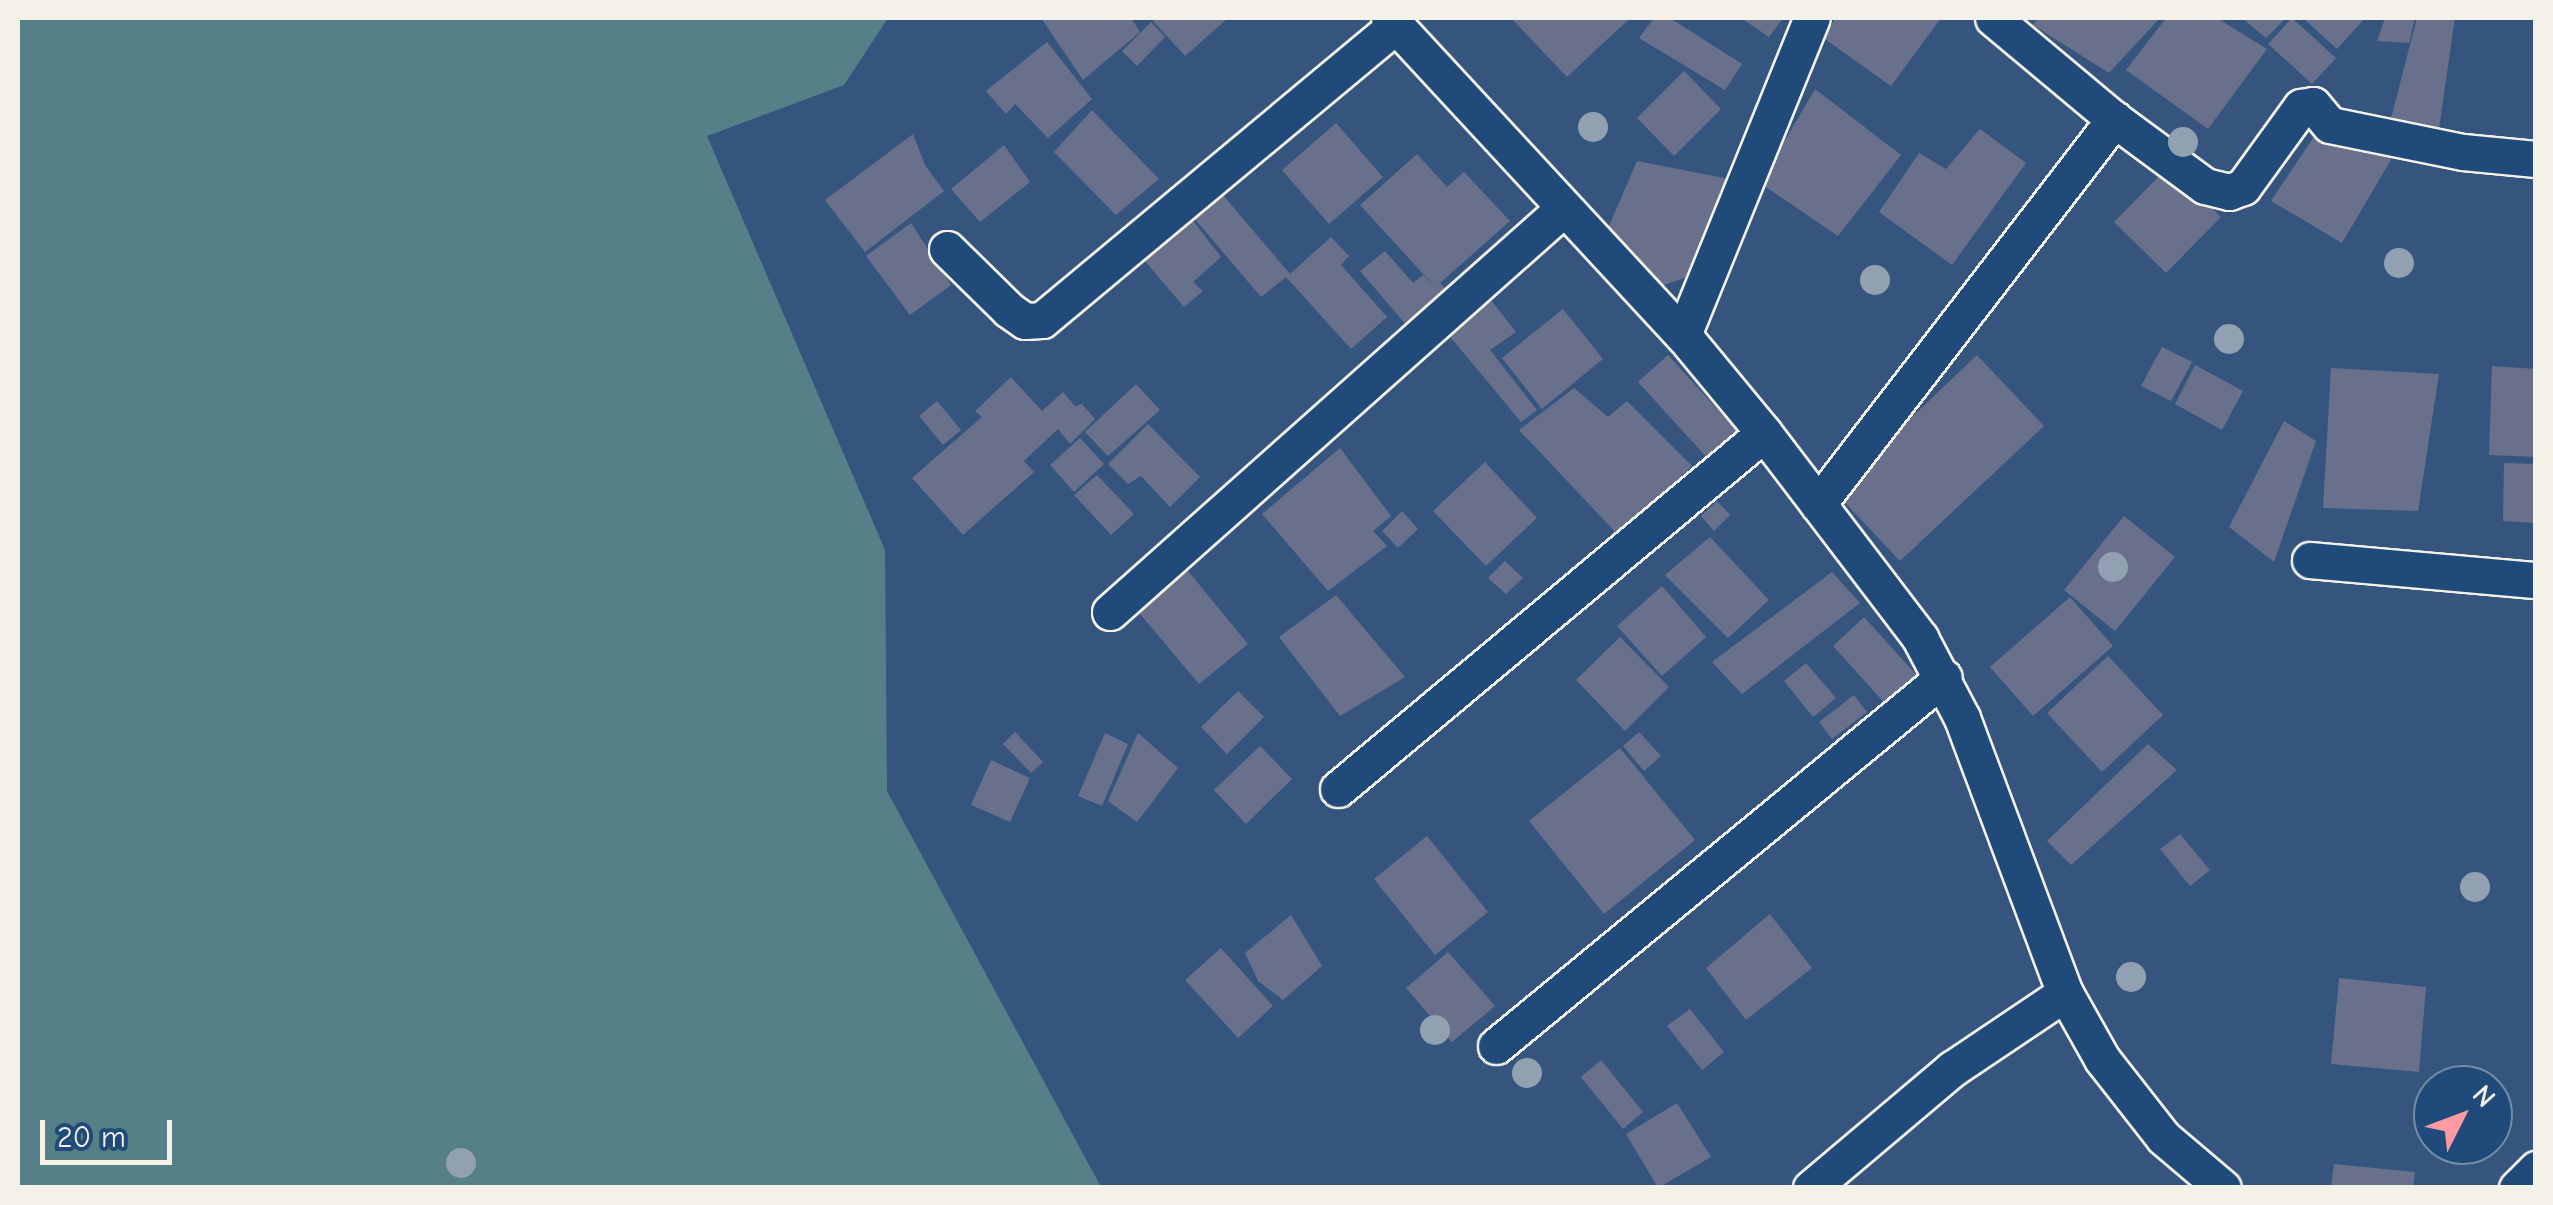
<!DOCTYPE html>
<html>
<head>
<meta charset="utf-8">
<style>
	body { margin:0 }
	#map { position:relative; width:2553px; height:1205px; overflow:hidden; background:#35557f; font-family:"Comic Neue",sans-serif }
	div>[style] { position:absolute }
	.green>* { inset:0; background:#568088 }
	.building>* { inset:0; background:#69708b }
	.roads { filter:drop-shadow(2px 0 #f4f1e8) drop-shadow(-2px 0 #f4f1e8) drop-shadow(0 2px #f4f1e8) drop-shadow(0 -2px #f4f1e8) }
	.street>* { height:35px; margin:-17.5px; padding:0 17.5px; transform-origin:17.5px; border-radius:17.5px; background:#1f4a7a }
	.trees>* { width:30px; height:30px; margin:-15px; border-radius:50%; background:#91a1b1 }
	span { translate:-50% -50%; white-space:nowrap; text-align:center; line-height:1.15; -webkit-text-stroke:10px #1f4a7a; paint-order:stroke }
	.frame { position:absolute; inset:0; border:20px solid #f4f1e8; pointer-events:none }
	.north { position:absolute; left:2413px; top:1065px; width:100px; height:100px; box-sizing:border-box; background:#1f4a7a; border:2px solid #748da6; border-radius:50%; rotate:48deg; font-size:28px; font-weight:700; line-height:40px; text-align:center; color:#f4f1e8 }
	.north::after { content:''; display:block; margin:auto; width:35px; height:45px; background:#ff9aa2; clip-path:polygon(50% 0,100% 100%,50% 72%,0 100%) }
	.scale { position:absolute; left:40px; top:1120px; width:132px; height:45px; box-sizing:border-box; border:5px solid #f4f1e8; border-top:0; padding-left:12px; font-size:30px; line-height:35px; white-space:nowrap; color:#f4f1e8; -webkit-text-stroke:8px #1f4a7a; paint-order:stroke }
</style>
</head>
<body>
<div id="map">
	<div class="green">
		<i style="clip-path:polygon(18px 18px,888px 18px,844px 85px,707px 136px,885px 550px,887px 791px,1101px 1187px,18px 1187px)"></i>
	</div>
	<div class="building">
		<i style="clip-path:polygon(1041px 18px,1131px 18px,1140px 32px,1083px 80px)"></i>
		<i style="clip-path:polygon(1158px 18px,1228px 18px,1185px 56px,1153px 21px)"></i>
		<i style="clip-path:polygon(1511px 18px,1630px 18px,1567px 77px)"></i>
		<i style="clip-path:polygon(1654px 18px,1670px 18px,1742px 64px,1725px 90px,1639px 38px)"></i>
		<i style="clip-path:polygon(1741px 18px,1783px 18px,1769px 37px)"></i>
		<i style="clip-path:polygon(1836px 18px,1941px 18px,1891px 86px,1822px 37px)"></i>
		<i style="clip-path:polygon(2038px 18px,2160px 18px,2109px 73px,2033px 25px)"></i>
		<i style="clip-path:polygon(2166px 18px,2217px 18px,2267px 49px,2208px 129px,2126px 70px)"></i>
		<i style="clip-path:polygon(2242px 18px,2286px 18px,2266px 38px)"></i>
		<i style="clip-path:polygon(2292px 18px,2336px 58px,2312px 84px,2268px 44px)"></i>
		<i style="clip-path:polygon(2303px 18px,2365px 18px,2337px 49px)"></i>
		<i style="clip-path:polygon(2385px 18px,2415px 18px,2409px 43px,2377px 41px)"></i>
		<i style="clip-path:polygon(2417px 18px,2455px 18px,2438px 136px,2387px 134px)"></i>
		<i style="clip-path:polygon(1151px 22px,1165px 37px,1137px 66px,1122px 51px)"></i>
		<i style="clip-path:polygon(1047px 42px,1092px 99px,1048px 138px,1015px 104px,1006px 114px,986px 91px)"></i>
		<i style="clip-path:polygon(1684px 71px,1721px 109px,1674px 156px,1637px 118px)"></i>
		<i style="clip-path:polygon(1815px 89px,1901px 155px,1838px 236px,1760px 183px)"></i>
		<i style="clip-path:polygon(1092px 110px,1159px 179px,1116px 215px,1054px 152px)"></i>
		<i style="clip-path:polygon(1336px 123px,1383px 177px,1329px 224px,1282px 170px)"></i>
		<i style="clip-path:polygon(2321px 126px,2395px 153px,2342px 243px,2271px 201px)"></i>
		<i style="clip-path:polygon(1980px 129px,2026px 163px,1952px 265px,1879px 212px,1919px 153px,1946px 169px)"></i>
		<i style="clip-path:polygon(913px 134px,925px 165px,944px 191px,865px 252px,825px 200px)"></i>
		<i style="clip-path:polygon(1004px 145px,1030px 182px,980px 222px,951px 189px)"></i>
		<i style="clip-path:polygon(1417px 154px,1447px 187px,1464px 172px,1510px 221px,1440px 283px,1449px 292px,1408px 327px,1360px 271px,1385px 251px,1413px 283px,1423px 275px,1436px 288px,1360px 205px)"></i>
		<i style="clip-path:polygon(1637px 161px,1729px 179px,1687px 277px,1630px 297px,1593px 263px)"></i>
		<i style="clip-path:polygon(2169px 166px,2221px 217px,2166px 273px,2114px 222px)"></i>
		<i style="clip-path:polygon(1216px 187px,1290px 274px,1331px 237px,1349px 256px,1341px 265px,1387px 317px,1351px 349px,1286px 277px,1261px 297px,1188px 211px)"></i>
		<i style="clip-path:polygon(1187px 213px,1221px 257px,1193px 282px,1203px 291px,1184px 307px,1139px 254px)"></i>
		<i style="clip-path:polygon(911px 223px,951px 285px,910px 315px,866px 256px)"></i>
		<i style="clip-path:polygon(1486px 294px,1516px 332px,1490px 350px,1537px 410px,1521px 422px,1442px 327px)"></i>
		<i style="clip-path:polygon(1563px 309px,1603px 359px,1542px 409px,1502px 358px)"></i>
		<i style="clip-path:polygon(2162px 347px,2192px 362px,2171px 401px,2141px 386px)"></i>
		<i style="clip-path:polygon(1668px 355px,1740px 434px,1710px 461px,1638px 382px)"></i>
		<i style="clip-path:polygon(1977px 355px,2044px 426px,1900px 561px,1834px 491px)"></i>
		<i style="clip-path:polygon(2195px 365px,2243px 391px,2222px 430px,2175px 404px)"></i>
		<i style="clip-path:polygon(2492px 366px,2536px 369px,2536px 457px,2489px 455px)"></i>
		<i style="clip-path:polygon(2331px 368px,2439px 374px,2418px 511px,2323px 508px)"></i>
		<i style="clip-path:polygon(1011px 377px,1042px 411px,1063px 392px,1075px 406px,1082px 404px,1095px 419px,1070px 444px,1058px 429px,1024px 461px,1034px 472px,963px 535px,912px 478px,982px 417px,975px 411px)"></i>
		<i style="clip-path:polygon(1136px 384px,1160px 410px,1108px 456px,1085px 432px)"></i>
		<i style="clip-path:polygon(1574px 388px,1608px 417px,1627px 401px,1692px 466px,1619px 536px,1519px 430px)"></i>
		<i style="clip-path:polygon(937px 401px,961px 430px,943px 445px,919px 416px)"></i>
		<i style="clip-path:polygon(2284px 421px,2316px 441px,2274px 562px,2229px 527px)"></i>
		<i style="clip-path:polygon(1148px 424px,1200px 477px,1170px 507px,1141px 476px,1128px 484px,1108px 464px)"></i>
		<i style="clip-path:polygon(1080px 438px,1104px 464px,1074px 492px,1050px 465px)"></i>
		<i style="clip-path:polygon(1340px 448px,1391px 516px,1373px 531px,1387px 546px,1328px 591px,1262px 514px)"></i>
		<i style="clip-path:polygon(1485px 462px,1537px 518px,1486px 566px,1433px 511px)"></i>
		<i style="clip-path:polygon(2504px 463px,2536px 464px,2536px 523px,2503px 521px)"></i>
		<i style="clip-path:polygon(1097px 475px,1134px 514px,1111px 535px,1074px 495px)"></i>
		<i style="clip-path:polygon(1717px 501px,1730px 515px,1714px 531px,1701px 516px)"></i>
		<i style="clip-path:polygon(1402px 511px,1418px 529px,1398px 548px,1382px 531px)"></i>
		<i style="clip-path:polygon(2124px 516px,2175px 557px,2115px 631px,2064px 590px)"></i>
		<i style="clip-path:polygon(1710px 537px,1769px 600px,1728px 638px,1665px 575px)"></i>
		<i style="clip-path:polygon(1505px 561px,1523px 578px,1506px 594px,1488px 578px)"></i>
		<i style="clip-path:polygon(1184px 566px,1248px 644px,1199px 684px,1135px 608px)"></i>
		<i style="clip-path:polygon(1832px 572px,1860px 603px,1742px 694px,1712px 662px)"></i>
		<i style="clip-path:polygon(1662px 586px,1706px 637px,1662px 676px,1617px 626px)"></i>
		<i style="clip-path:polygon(1336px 595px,1405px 677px,1340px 716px,1279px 637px)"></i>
		<i style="clip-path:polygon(2070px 597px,2113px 646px,2033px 716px,1990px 667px)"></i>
		<i style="clip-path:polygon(1864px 617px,1921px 680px,1889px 708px,1833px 646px)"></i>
		<i style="clip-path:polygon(1620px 637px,1669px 687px,1625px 731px,1576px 680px)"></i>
		<i style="clip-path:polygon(2108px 656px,2163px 715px,2102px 772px,2047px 713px)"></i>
		<i style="clip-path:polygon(1806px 663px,1836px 698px,1813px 717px,1784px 681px)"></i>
		<i style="clip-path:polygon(1238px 691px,1264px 717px,1227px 754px,1201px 727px)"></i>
		<i style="clip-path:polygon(1854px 695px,1867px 712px,1832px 739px,1819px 722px)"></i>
		<i style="clip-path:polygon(1015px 732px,1043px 762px,1031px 773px,1003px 744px)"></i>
		<i style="clip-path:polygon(1639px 732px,1661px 756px,1644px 771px,1623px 746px)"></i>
		<i style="clip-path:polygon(1105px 733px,1128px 744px,1102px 806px,1078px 796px)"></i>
		<i style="clip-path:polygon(1138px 733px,1178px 768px,1137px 822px,1108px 801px)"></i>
		<i style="clip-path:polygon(2148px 744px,2177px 770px,2071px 865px,2047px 841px)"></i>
		<i style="clip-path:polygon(1260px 746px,1292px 779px,1246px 824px,1214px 790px)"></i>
		<i style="clip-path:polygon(1620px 748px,1695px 840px,1604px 914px,1529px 821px)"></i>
		<i style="clip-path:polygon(991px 760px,1030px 778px,1010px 822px,971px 805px)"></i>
		<i style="clip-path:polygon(2180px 834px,2210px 870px,2190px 886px,2160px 849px)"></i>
		<i style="clip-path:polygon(1427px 836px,1488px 912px,1435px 955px,1374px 879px)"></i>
		<i style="clip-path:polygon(1770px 914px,1812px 968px,1746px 1020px,1706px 968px)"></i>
		<i style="clip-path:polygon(1291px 915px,1322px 966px,1283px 1000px,1258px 981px,1245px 953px)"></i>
		<i style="clip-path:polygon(1221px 948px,1273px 1006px,1238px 1038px,1185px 980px)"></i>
		<i style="clip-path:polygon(1448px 952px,1495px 1006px,1452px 1042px,1406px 988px)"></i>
		<i style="clip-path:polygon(2339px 978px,2426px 987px,2419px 1072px,2331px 1064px)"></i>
		<i style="clip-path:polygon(1690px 1009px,1724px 1052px,1702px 1070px,1667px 1026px)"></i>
		<i style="clip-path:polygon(1601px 1060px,1643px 1112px,1623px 1129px,1581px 1077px)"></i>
		<i style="clip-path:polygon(1677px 1103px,1711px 1157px,1658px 1188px,1626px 1134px)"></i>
		<i style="clip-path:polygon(2334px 1164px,2415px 1172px,2413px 1188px,2331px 1188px)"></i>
	</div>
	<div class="roads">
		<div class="street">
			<i style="left:1389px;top:18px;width:432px;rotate:47.2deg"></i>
			<i style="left:1683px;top:335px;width:127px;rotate:50.4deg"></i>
			<i style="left:1764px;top:433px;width:258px;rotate:52.7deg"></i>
			<i style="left:1920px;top:638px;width:90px;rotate:62.3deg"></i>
			<i style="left:1962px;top:718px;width:294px;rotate:69.5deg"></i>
			<i style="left:2065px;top:993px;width:76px;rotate:60.7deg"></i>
			<i style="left:2102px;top:1059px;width:100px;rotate:51.9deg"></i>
			<i style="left:2164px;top:1138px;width:77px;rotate:40.3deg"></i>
			<i style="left:1993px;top:18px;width:158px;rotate:39.9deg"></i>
			<i style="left:2114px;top:119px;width:113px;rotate:36.4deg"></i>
			<i style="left:2205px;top:186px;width:25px;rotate:14deg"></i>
			<i style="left:2229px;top:192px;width:15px;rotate:-20deg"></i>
			<i style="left:2243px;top:187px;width:99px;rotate:-54.1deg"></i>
			<i style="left:2301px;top:107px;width:12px;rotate:-9deg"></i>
			<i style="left:2313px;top:105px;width:26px;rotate:50deg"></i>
			<i style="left:2330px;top:125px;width:136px;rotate:11.5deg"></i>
			<i style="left:2463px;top:152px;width:73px;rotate:5.5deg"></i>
			<i style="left:947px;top:249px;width:87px;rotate:44.5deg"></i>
			<i style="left:1009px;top:310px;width:19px;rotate:35deg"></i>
			<i style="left:1025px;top:321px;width:17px;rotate:-3deg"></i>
			<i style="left:1042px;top:320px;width:459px;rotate:-39.8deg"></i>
			<i style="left:1683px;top:335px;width:342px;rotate:-67.9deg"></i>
			<i style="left:1818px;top:504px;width:486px;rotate:-52.4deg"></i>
			<i style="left:2310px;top:560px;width:227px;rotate:5.1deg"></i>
			<i style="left:1110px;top:612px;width:608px;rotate:-41.66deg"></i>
			<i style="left:1338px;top:789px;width:555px;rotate:-39.88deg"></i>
			<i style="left:1496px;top:1046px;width:580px;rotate:-39.48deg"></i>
			<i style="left:1811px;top:1188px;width:185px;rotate:-40.2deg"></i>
			<i style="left:1952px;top:1069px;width:136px;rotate:-33.9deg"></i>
			<i style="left:2517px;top:1188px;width:27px;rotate:-45deg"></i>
		</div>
	</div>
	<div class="trees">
		<i style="left:1593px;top:127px"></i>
		<i style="left:2183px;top:142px"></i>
		<i style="left:2399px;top:263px"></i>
		<i style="left:1875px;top:280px"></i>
		<i style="left:2229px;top:339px"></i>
		<i style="left:2113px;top:567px"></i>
		<i style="left:2475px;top:887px"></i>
		<i style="left:2131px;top:977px"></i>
		<i style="left:1435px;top:1030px"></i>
		<i style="left:1527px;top:1073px"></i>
		<i style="left:461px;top:1163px"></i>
	</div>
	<div class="frame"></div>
	<div class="north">N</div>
	<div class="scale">20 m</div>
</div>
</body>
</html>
